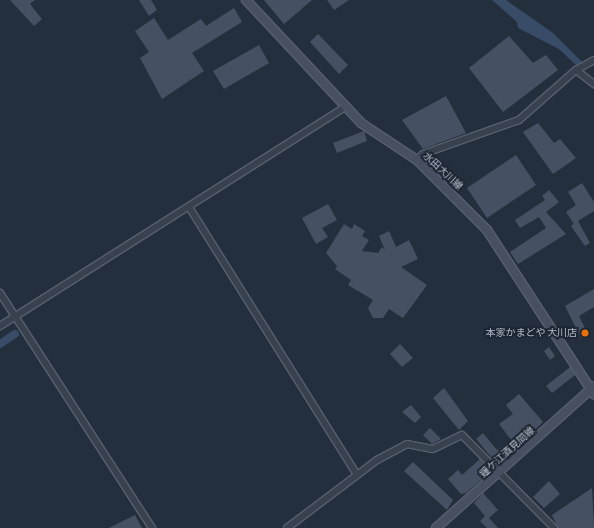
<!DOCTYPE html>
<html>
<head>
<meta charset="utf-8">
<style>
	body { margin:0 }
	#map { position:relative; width:594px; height:528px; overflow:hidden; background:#242f3e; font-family:"Asap Condensed","Noto Sans JP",sans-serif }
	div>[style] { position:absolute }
	.water>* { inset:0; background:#394c67 }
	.canal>* { height:8px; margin:-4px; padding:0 4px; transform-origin:4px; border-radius:4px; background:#394c67 }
	.building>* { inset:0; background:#455162 }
	.roads { filter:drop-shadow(1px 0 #565f6c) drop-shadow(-1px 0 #565f6c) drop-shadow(0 1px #565f6c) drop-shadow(0 -1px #565f6c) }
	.street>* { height:6px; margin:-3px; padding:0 3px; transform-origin:3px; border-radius:3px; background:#38414e }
	.secondary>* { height:8px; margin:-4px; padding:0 4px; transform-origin:4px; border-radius:4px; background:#465061 }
	.dots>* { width:11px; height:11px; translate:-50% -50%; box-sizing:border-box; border:2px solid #1d2633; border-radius:50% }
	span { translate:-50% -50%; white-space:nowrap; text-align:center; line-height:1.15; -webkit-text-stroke:4px #1d2633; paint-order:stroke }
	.street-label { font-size:10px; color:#b4bcc9 }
	.poi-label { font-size:10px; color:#b4bcc9 }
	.right { translate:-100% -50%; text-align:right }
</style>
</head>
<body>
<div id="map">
	<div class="water">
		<i style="clip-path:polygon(492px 0,506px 0,553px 33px,583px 63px,577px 66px,559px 49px,518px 28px,517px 22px)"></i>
	</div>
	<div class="canal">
		<i style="left:0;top:344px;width:18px;rotate:-34deg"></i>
	</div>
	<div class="building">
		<i style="clip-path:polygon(10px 0,35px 0,30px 4px,42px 19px,34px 26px)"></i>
		<i style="clip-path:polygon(139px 0,151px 0,157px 10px,149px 16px)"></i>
		<i style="clip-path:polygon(264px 0,312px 0,284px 24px)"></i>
		<i style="clip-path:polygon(327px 0,349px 0,334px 10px)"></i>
		<i style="clip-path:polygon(234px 8px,242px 22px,192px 53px,204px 71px,162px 99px,140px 58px,149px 52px,135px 31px,154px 18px,168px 40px,201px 19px,206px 26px)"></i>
		<i style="clip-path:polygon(318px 34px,348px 65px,339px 74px,310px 42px)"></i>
		<i style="clip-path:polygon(509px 36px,533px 63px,546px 55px,558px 70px,503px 112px,469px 68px)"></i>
		<i style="clip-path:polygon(259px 45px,269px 63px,224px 89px,213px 71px)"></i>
		<i style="clip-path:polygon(446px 96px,466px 133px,423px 149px,402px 120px)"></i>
		<i style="clip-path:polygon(538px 123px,554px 143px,560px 139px,576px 158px,553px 174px,523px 132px)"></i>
		<i style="clip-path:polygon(364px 131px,367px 141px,337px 153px,333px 143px)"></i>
		<i style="clip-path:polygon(516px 155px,536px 185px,487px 218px,467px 188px)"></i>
		<i style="clip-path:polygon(582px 183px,594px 202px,594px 211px,578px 221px,590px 243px,585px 246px,571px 226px,576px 222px,574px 224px,566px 212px,576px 205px,568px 192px)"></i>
		<i style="clip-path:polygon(549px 190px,559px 202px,546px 212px,566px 234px,518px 264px,510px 252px,546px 228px,539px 217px,520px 228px,515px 220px,545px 200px,542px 196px)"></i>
		<i style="clip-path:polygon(328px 204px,337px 220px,322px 228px,328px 237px,316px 244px,302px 218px)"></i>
		<i style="clip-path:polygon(344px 224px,352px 229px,354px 224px,365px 231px,362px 236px,369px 240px,362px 251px,378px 253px,382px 247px,385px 250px,379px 236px,389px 231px,396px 247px,409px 240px,418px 259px,401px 267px,427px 285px,403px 318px,389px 309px,383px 318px,373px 318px,368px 308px,373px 300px,348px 285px,351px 280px,335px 269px,337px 266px,326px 253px)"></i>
		<i style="clip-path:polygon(594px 289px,594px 307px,579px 316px,588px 334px,581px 338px,565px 306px)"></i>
		<i style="clip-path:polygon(400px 344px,413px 358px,402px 367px,390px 354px)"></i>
		<i style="clip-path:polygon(549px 347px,555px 356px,550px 360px,544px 351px)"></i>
		<i style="clip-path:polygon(570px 367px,575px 375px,552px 393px,546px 386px)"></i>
		<i style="clip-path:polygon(444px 388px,468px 421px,459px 430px,433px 398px)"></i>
		<i style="clip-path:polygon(519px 394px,543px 422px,498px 465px,476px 439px,483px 433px,497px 450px,512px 441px,499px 424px,513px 414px,506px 405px)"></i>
		<i style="clip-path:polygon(411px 405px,421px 417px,415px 423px,402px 412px)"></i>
		<i style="clip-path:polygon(430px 428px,441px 439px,432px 444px,423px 435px)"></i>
		<i style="clip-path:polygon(480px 459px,491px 471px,466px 493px,461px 494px,448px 479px,458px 470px,462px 475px)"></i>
		<i style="clip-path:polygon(413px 462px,453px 500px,447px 510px,404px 471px)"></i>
		<i style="clip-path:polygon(549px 481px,560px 494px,544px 508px,533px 497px)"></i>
		<i style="clip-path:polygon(592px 488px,594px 528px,558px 528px,552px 515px)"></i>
		<i style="clip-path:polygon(483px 493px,498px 510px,489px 518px,498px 528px,487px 528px,480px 521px,485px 516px,474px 503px)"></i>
		<i style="clip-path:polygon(135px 515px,142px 528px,109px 528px)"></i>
	</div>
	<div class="roads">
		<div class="street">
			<i style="left:576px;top:70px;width:23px;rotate:38deg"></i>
			<i style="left:417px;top:160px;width:8px;rotate:-45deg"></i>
			<i style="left:423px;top:154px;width:102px;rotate:-19.5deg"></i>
			<i style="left:519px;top:120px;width:76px;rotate:-41.3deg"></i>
			<i style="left:576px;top:70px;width:21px;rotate:-29deg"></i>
			<i style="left:189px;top:207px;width:314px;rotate:57.9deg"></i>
			<i style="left:0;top:293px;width:280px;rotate:57.1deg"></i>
			<i style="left:0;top:326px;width:409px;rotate:-32.4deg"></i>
			<i style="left:287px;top:528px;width:113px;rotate:-37.1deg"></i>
			<i style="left:377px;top:460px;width:34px;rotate:-28deg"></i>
			<i style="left:407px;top:444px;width:26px;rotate:11deg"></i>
			<i style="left:433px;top:449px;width:32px;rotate:-26deg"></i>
			<i style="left:462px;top:435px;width:131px;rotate:45.3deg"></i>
		</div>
		<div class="secondary">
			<i style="left:246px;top:0;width:168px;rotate:46.9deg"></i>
			<i style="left:361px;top:123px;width:67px;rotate:33.5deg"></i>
			<i style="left:417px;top:160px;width:99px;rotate:45deg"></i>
			<i style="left:487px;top:230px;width:196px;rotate:56.9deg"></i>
			<i style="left:436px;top:528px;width:212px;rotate:-41.9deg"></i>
		</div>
	</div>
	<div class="dots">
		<i style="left:585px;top:333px;background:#e8710a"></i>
	</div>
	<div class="street-label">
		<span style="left:443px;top:171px;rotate:43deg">水田大川線</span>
		<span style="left:507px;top:452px;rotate:-42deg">鐘ケ江酒見間線</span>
	</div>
	<div class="poi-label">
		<span class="right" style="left:577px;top:333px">本家かまどや 大川店</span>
	</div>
</div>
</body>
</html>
